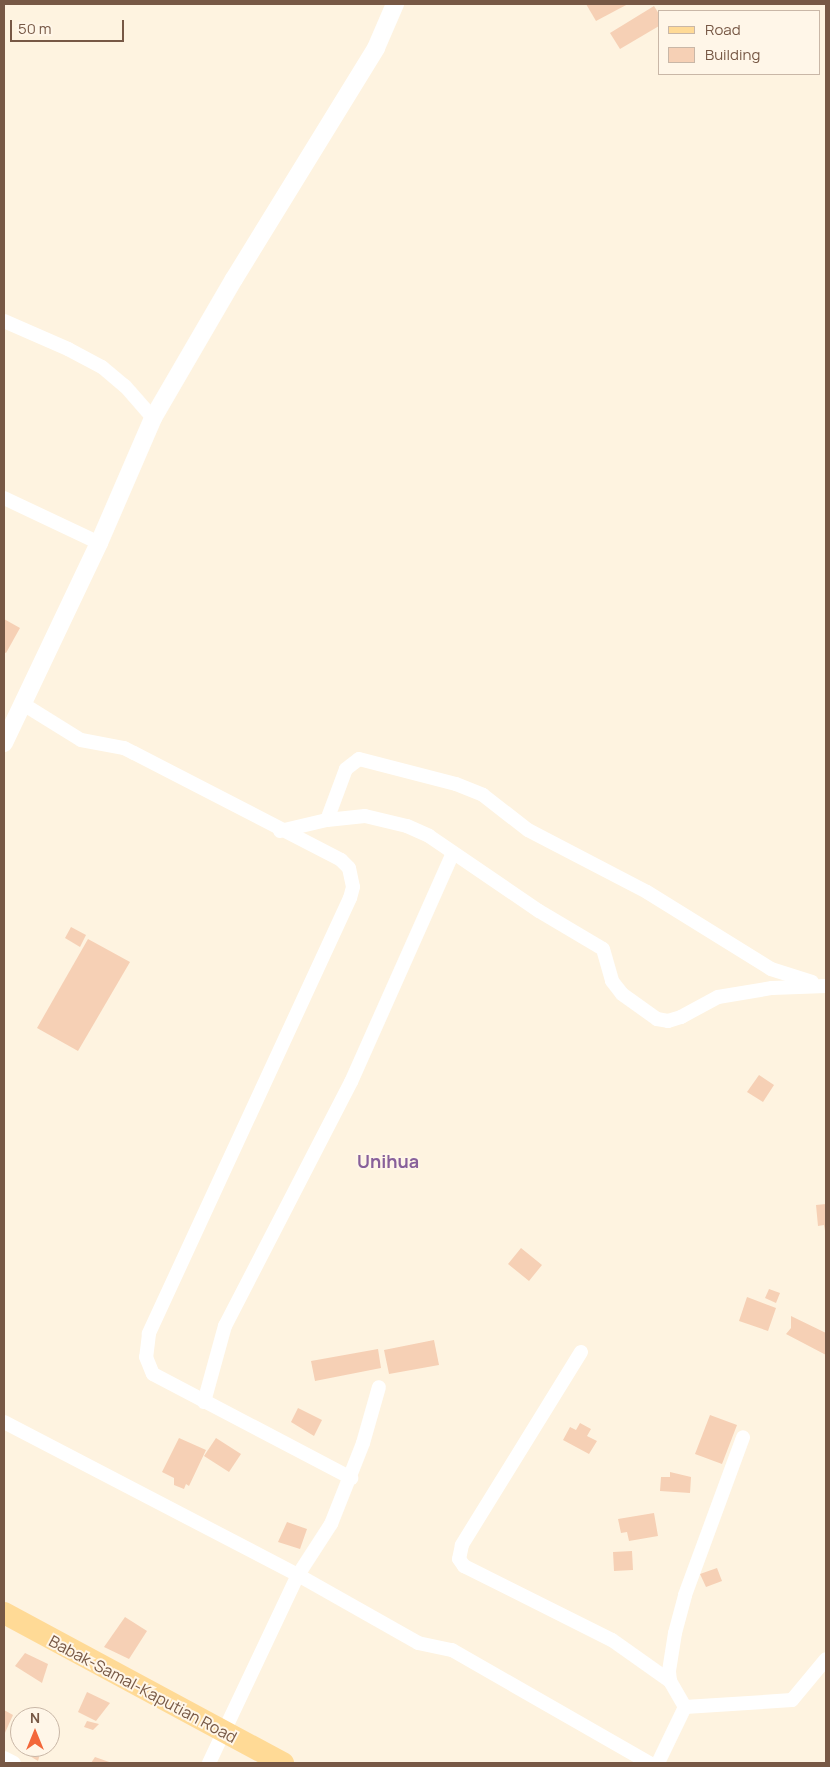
<!DOCTYPE html>
<html>
<head>
<meta charset="utf-8">
<style>
	body { margin:0 }
	#map { position:relative; width:830px; height:1767px; overflow:hidden; background:#fef3e0; font-family:Manrope,sans-serif }
	div>[style] { position:absolute }
	.building>* { inset:0; background:#f6d0b5 }
	.minor>* { height:14px; margin:-7px; padding:0 7px; transform-origin:7px; border-radius:7px; background:#fff }
	.tertiary>* { height:18px; margin:-9px; padding:0 9px; transform-origin:9px; border-radius:9px; background:#fff }
	.primary>* { height:22px; margin:-11px; padding:0 11px; transform-origin:11px; border-radius:11px; background:#ffda96 }
	span { translate:-50% -50%; white-space:nowrap; text-align:center; line-height:1.15; -webkit-text-stroke:4px #fff6e8; paint-order:stroke }
	.street-label { font-size:16px; color:#775845 }
	.neighbourhood-label { font-size:18px; color:#88609b; font-weight:700 }
	.frame { position:absolute; inset:0; border:5px solid #775845; pointer-events:none }
	.legend { position:absolute; left:658px; top:10px; width:162px; height:65px; box-sizing:border-box; background:#fff6e8; border:1px solid #c9b7a7; margin:0; padding:6px 9px; list-style:none; font-size:15px; color:#775845 }
	.legend li { display:flex; align-items:center; gap:10px; height:25px }
	.legend b { width:25px; border:1px solid #c9b7a7 }
	.north { position:absolute; left:10px; top:1707px; width:50px; height:50px; box-sizing:border-box; background:#fff6e8; border:1px solid #c9b7a7; border-radius:50%; rotate:0deg; font-size:14px; font-weight:700; line-height:20px; text-align:center; color:#775845 }
	.north::after { content:''; display:block; margin:auto; width:18px; height:22px; background:#f3673a; clip-path:polygon(50% 0,100% 100%,50% 72%,0 100%) }
	.scale { position:absolute; left:10px; top:20px; width:114px; height:22px; box-sizing:border-box; border:2px solid #775845; border-top:0; padding-left:6px; font-size:15px; line-height:18px; white-space:nowrap; color:#775845; -webkit-text-stroke:4px #fff6e8; paint-order:stroke }
</style>
</head>
<body>
<div id="map">
	<div class="building">
		<i style="clip-path:polygon(586px 4px,628px 4px,596px 21px)"></i>
		<i style="clip-path:polygon(654px 6px,659px 14px,659px 26px,620px 49px,610px 33px)"></i>
		<i style="clip-path:polygon(4px 619px,20px 628px,6px 653px,4px 652px)"></i>
		<i style="clip-path:polygon(71px 927px,86px 935px,80px 947px,65px 938px)"></i>
		<i style="clip-path:polygon(88px 939px,130px 962px,78px 1051px,37px 1028px)"></i>
		<i style="clip-path:polygon(759px 1075px,774px 1085px,763px 1102px,747px 1092px)"></i>
		<i style="clip-path:polygon(826px 1204px,826px 1230px,825px 1231px,824px 1225px,818px 1226px,816px 1205px)"></i>
		<i style="clip-path:polygon(521px 1248px,542px 1265px,529px 1281px,508px 1264px)"></i>
		<i style="clip-path:polygon(769px 1289px,780px 1293px,776px 1303px,765px 1298px)"></i>
		<i style="clip-path:polygon(747px 1297px,776px 1308px,768px 1331px,739px 1321px)"></i>
		<i style="clip-path:polygon(791px 1316px,826px 1333px,826px 1355px,786px 1334px,791px 1328px)"></i>
		<i style="clip-path:polygon(434px 1340px,439px 1365px,389px 1374px,384px 1350px)"></i>
		<i style="clip-path:polygon(378px 1349px,381px 1368px,315px 1381px,311px 1361px)"></i>
		<i style="clip-path:polygon(298px 1408px,322px 1420px,314px 1436px,291px 1422px)"></i>
		<i style="clip-path:polygon(710px 1415px,737px 1425px,722px 1464px,695px 1454px)"></i>
		<i style="clip-path:polygon(580px 1423px,591px 1429px,587px 1436px,597px 1441px,589px 1454px,563px 1440px,570px 1427px,576px 1430px)"></i>
		<i style="clip-path:polygon(179px 1438px,206px 1450px,189px 1486px,186px 1484px,184px 1489px,174px 1485px,174px 1478px,162px 1472px)"></i>
		<i style="clip-path:polygon(216px 1438px,241px 1454px,229px 1472px,204px 1456px)"></i>
		<i style="clip-path:polygon(670px 1472px,691px 1477px,690px 1493px,660px 1491px,661px 1477px,670px 1477px)"></i>
		<i style="clip-path:polygon(654px 1513px,658px 1536px,629px 1541px,627px 1532px,621px 1533px,618px 1519px)"></i>
		<i style="clip-path:polygon(287px 1522px,307px 1529px,300px 1549px,278px 1542px)"></i>
		<i style="clip-path:polygon(632px 1551px,633px 1570px,614px 1571px,613px 1552px)"></i>
		<i style="clip-path:polygon(717px 1568px,722px 1581px,706px 1587px,700px 1574px)"></i>
		<i style="clip-path:polygon(125px 1617px,147px 1631px,129px 1659px,104px 1647px)"></i>
		<i style="clip-path:polygon(25px 1653px,48px 1664px,42px 1683px,15px 1666px)"></i>
		<i style="clip-path:polygon(87px 1692px,110px 1703px,96px 1721px,78px 1712px)"></i>
		<i style="clip-path:polygon(4px 1710px,13px 1715px,4px 1735px)"></i>
		<i style="clip-path:polygon(87px 1721px,99px 1724px,93px 1730px,84px 1727px)"></i>
		<i style="clip-path:polygon(27px 1747px,42px 1747px,38px 1761px,25px 1753px)"></i>
		<i style="clip-path:polygon(95px 1757px,112px 1763px,91px 1763px)"></i>
	</div>
	<div class="minor">
		<i style="left:4px;top:321px;width:70px;rotate:23.6deg"></i>
		<i style="left:68px;top:349px;width:38px;rotate:28deg"></i>
		<i style="left:102px;top:367px;width:30px;rotate:40deg"></i>
		<i style="left:125px;top:386px;width:43px;rotate:48.8deg"></i>
		<i style="left:4px;top:498px;width:105px;rotate:25.3deg"></i>
		<i style="left:23px;top:704px;width:68px;rotate:31.8deg"></i>
		<i style="left:81px;top:740px;width:44px;rotate:10.5deg"></i>
		<i style="left:124px;top:748px;width:11px;rotate:27deg"></i>
		<i style="left:134px;top:753px;width:233px;rotate:27.3deg"></i>
		<i style="left:341px;top:860px;width:11px;rotate:45deg"></i>
		<i style="left:349px;top:868px;width:19px;rotate:78deg"></i>
		<i style="left:353px;top:887px;width:11px;rotate:105deg"></i>
		<i style="left:350px;top:898px;width:480px;rotate:114.8deg"></i>
		<i style="left:149px;top:1334px;width:23px;rotate:97deg"></i>
		<i style="left:146px;top:1357px;width:18px;rotate:68deg"></i>
		<i style="left:153px;top:1374px;width:224px;rotate:27.7deg"></i>
		<i style="left:327px;top:820px;width:54px;rotate:-69.6deg"></i>
		<i style="left:346px;top:769px;width:16px;rotate:-38deg"></i>
		<i style="left:359px;top:759px;width:100px;rotate:14.5deg"></i>
		<i style="left:456px;top:784px;width:29px;rotate:22deg"></i>
		<i style="left:483px;top:795px;width:57px;rotate:37.9deg"></i>
		<i style="left:528px;top:830px;width:134px;rotate:27.5deg"></i>
		<i style="left:647px;top:892px;width:146px;rotate:31.8deg"></i>
		<i style="left:771px;top:969px;width:43px;rotate:17.6deg"></i>
		<i style="left:280px;top:831px;width:48px;rotate:-13.2deg"></i>
		<i style="left:327px;top:820px;width:38px;rotate:-6deg"></i>
		<i style="left:365px;top:816px;width:43px;rotate:13.4deg"></i>
		<i style="left:407px;top:826px;width:24px;rotate:24deg"></i>
		<i style="left:429px;top:836px;width:133px;rotate:34.3deg"></i>
		<i style="left:539px;top:911px;width:74px;rotate:30.7deg"></i>
		<i style="left:603px;top:949px;width:33px;rotate:74deg"></i>
		<i style="left:612px;top:981px;width:16px;rotate:52deg"></i>
		<i style="left:622px;top:994px;width:43px;rotate:35.5deg"></i>
		<i style="left:657px;top:1019px;width:11px;rotate:10deg"></i>
		<i style="left:668px;top:1021px;width:14px;rotate:-17deg"></i>
		<i style="left:681px;top:1017px;width:42px;rotate:-28.4deg"></i>
		<i style="left:718px;top:997px;width:55px;rotate:-9.5deg"></i>
		<i style="left:772px;top:988px;width:54px;rotate:-2.1deg"></i>
		<i style="left:581px;top:1352px;width:227px;rotate:121.7deg"></i>
		<i style="left:462px;top:1545px;width:14px;rotate:102deg"></i>
		<i style="left:459px;top:1559px;width:9px;rotate:54deg"></i>
		<i style="left:464px;top:1566px;width:165px;rotate:26.6deg"></i>
		<i style="left:612px;top:1640px;width:71px;rotate:35.3deg"></i>
		<i style="left:204px;top:1402px;width:79px;rotate:-74.6deg"></i>
		<i style="left:225px;top:1326px;width:275px;rotate:-62.7deg"></i>
		<i style="left:351px;top:1082px;width:248px;rotate:-66deg"></i>
		<i style="left:4px;top:1422px;width:331px;rotate:27.5deg"></i>
		<i style="left:298px;top:1575px;width:138px;rotate:29.5deg"></i>
		<i style="left:418px;top:1643px;width:35px;rotate:12deg"></i>
		<i style="left:452px;top:1650px;width:227px;rotate:29.8deg"></i>
		<i style="left:685px;top:1707px;width:107px;rotate:-3.7deg"></i>
		<i style="left:792px;top:1700px;width:53px;rotate:-50.3deg"></i>
		<i style="left:4px;top:1758px;width:11px;rotate:27deg"></i>
		<i style="left:209px;top:1763px;width:208px;rotate:-64.7deg"></i>
		<i style="left:298px;top:1575px;width:61px;rotate:-57.1deg"></i>
		<i style="left:331px;top:1524px;width:87px;rotate:-68.4deg"></i>
		<i style="left:363px;top:1443px;width:58px;rotate:-74.1deg"></i>
		<i style="left:658px;top:1763px;width:62px;rotate:-64.3deg"></i>
		<i style="left:685px;top:1707px;width:30px;rotate:-120deg"></i>
		<i style="left:670px;top:1681px;width:10px;rotate:-96deg"></i>
		<i style="left:669px;top:1671px;width:38px;rotate:-81deg"></i>
		<i style="left:675px;top:1633px;width:39px;rotate:-75deg"></i>
		<i style="left:685px;top:1595px;width:168px;rotate:-69.8deg"></i>
	</div>
	<div class="tertiary">
		<i style="left:4px;top:743px;width:221px;rotate:-64.6deg"></i>
		<i style="left:99px;top:543px;width:136px;rotate:-66.6deg"></i>
		<i style="left:153px;top:418px;width:161px;rotate:-59.8deg"></i>
		<i style="left:234px;top:279px;width:271px;rotate:-58.4deg"></i>
		<i style="left:376px;top:48px;width:48px;rotate:-66.6deg"></i>
	</div>
	<div class="primary">
		<i style="left:4px;top:1613px;width:317px;rotate:28.3deg"></i>
	</div>
	<div class="street-label">
		<span style="left:143px;top:1689px;rotate:28deg">Babak-Samal-Kaputian Road</span>
	</div>
	<div class="neighbourhood-label">
		<span style="left:388px;top:1161px">Unihua</span>
	</div>
	<div class="frame"></div>
	<ul class="legend">
	<li><b style="height:6px;background:#ffda96"></b>Road</li>
	<li><b style="height:14px;background:#f6d0b5"></b>Building</li>
	</ul>
	<div class="north">N</div>
	<div class="scale">50 m</div>
</div>
</body>
</html>
